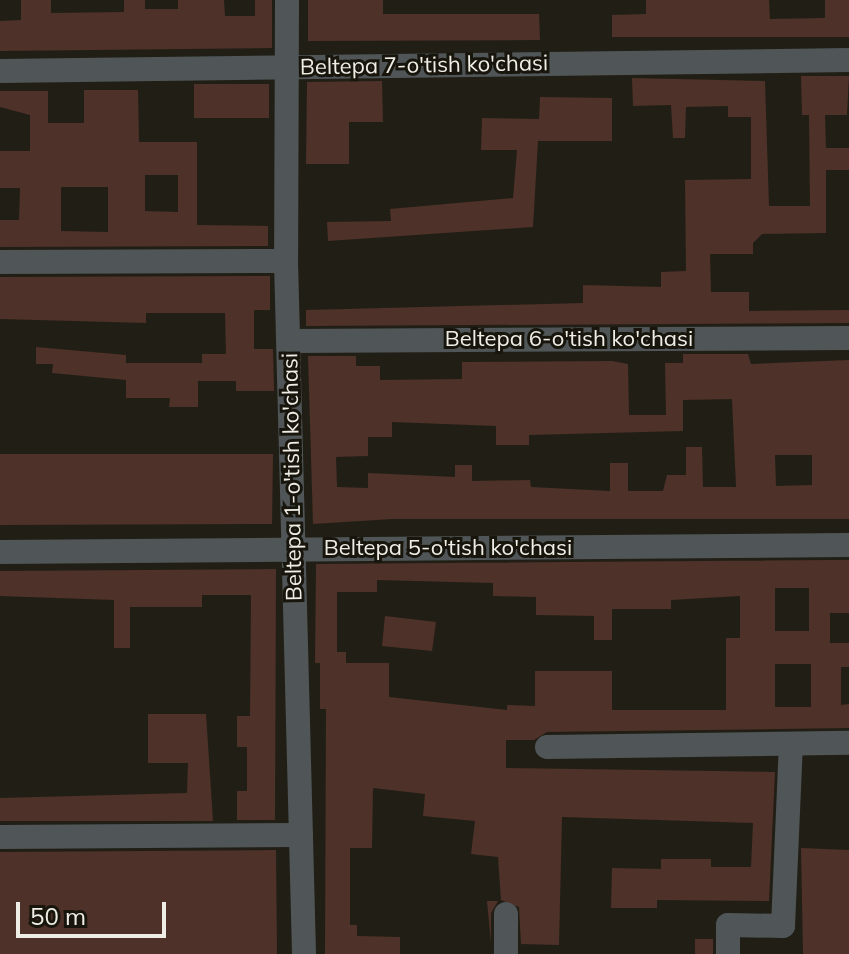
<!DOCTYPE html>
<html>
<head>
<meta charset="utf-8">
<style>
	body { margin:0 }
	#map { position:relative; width:849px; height:954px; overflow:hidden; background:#211f15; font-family:Mulish,sans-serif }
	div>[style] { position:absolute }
	.building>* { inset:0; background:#4e3129 }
	.minor>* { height:24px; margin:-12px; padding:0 12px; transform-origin:12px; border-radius:12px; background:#505658 }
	span { translate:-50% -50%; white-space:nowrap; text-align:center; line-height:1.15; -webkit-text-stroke:6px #18160c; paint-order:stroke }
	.street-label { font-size:22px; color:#eeede6 }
	.scale { position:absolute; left:16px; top:902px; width:150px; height:36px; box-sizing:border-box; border:4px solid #eeede6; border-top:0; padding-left:10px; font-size:24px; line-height:28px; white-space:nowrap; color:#eeede6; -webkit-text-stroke:6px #18160c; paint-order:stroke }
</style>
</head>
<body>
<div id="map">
	<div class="building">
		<i style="clip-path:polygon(21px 0,51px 0,51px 13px,124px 12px,124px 0,145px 0,145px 9px,178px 9px,178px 0,224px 0,225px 16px,255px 16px,255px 0,272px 0,272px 48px,0 51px,0 21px,21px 20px)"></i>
		<i style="clip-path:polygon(308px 0,383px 0,383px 14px,539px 14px,540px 40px,308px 41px)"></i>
		<i style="clip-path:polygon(646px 0,769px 0,770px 19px,825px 18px,825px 0,849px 0,849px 37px,612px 37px,612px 15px,646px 14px)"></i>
		<i style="clip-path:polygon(801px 76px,849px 76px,847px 115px,825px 115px,826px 148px,849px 148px,849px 170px,826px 170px,826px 233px,762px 234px,753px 243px,753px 254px,710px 254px,711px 292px,749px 292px,749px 311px,849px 310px,849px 323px,306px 326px,306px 310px,583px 303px,583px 285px,661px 287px,661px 272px,686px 271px,685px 180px,751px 179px,751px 117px,728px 117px,728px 106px,686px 107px,685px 138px,673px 138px,671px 105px,633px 106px,632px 78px,765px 81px,769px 206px,810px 206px,809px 115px,802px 115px)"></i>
		<i style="clip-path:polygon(382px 81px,383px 122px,349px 122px,349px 164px,306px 164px,307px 82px)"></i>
		<i style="clip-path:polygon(194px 84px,269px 84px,269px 118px,194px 118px)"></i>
		<i style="clip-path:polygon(evenodd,84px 90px,138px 90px,139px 142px,197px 142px,197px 225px,268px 226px,268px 246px,0 247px,0 220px,19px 220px,20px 188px,0 188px,0 151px,30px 151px,30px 115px,0 107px,0 91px,48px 91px,48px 123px,84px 123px,84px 90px,145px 175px,178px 175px,178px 212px,145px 211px,145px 175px,84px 90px,61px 187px,108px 187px,108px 232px,61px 231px,61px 187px)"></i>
		<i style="clip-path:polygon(540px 97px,612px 98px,612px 141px,538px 141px,533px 227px,328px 241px,327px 222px,391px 221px,390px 209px,513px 198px,517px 150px,481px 150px,482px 118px,539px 119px)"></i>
		<i style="clip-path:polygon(270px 276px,270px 310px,254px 310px,254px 349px,273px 349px,274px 391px,236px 391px,236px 381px,198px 381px,198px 407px,169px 407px,170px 398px,126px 398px,126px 380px,52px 373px,53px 364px,36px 364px,36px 347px,126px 355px,126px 363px,202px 363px,202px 354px,226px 354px,225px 313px,146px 313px,146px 323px,0 319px,0 277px)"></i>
		<i style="clip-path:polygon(evenodd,683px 354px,748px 354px,751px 364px,849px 360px,849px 519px,392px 519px,313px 524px,308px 356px,356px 356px,356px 366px,380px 366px,380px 380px,462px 379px,462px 362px,612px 361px,628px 364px,629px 415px,666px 415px,665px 363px,683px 363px,683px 354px,732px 399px,736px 487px,703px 487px,702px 447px,686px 447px,686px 475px,667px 475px,663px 491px,628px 491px,628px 463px,610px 463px,610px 491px,531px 487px,530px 480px,472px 481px,472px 465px,455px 465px,455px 477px,368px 473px,368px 488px,337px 487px,336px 457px,368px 456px,368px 437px,392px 437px,392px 422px,496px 426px,496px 445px,529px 445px,529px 435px,683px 431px,683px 400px,732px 399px,683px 354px,775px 455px,812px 455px,812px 485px,776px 486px,775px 455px)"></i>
		<i style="clip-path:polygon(0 454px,273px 454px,272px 524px,0 525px)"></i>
		<i style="clip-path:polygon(evenodd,830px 560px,849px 560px,849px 613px,830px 613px,830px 643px,849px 643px,849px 667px,841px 667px,841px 705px,849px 704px,849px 728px,547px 732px,534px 740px,506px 740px,506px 768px,775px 772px,769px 901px,657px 900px,657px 908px,611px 908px,612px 868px,661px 869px,661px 859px,711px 859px,711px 867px,751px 867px,753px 823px,562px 817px,559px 945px,521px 944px,519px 907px,501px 900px,498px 857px,471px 854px,475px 821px,423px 816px,425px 794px,373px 788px,372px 848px,350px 848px,350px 925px,357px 925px,357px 936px,400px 937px,400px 954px,325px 954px,326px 709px,320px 709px,320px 663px,315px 663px,316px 564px,830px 560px,377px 580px,493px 583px,493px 596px,536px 597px,536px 615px,594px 616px,594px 640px,612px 640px,612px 609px,671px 609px,671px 600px,740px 596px,740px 638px,726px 638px,726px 710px,612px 710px,612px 671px,535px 671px,535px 706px,507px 705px,507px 710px,389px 697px,389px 663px,346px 663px,346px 652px,337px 652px,337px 592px,377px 592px,377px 580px,830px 560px,775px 588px,809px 588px,809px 631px,775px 631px,775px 588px,830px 560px,775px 664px,811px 664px,811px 707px,775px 707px,775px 664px)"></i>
		<i style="clip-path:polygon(276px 569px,275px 820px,237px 820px,237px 791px,247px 791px,247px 747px,237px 747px,237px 716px,250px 716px,251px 595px,202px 595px,202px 607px,130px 607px,130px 648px,114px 648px,114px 600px,0 596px,0 571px)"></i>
		<i style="clip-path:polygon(385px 616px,436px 622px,432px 651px,382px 646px)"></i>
		<i style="clip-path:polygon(148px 714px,206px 714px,213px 821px,0 821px,0 798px,187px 793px,188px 763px,148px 763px)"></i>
		<i style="clip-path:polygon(801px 848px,849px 850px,849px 954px,803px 954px)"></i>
		<i style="clip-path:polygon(276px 850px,277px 954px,0 954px,0 852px)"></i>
		<i style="clip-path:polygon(487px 901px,498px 901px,491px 913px,491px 943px)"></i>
		<i style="clip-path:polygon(695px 939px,713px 939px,713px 954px,695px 954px)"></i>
	</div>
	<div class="minor">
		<i style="left:287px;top:0;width:261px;rotate:90.2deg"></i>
		<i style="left:286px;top:261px;width:693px;rotate:88.51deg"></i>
		<i style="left:0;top:71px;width:849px;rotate:-0.74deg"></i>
		<i style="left:0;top:262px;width:286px;rotate:-0.2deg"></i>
		<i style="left:290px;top:341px;width:559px;rotate:-0.31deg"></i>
		<i style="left:0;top:552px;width:849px;rotate:-0.47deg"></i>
		<i style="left:547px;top:747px;width:302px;rotate:-0.8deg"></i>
		<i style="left:0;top:837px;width:301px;rotate:-0.4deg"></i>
		<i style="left:506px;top:954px;width:40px;rotate:-90deg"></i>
		<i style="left:728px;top:954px;width:29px;rotate:-90deg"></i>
		<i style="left:728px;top:925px;width:55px;rotate:1deg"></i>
		<i style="left:783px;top:926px;width:181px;rotate:-87.5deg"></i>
	</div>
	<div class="street-label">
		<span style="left:424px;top:65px;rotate:-1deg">Beltepa 7-o'tish ko'chasi</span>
		<span style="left:569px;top:339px">Beltepa 6-o'tish ko'chasi</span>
		<span style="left:292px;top:477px;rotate:-91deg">Beltepa 1-o'tish ko'chasi</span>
		<span style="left:448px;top:548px">Beltepa 5-o'tish ko'chasi</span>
	</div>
	<div class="scale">50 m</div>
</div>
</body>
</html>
